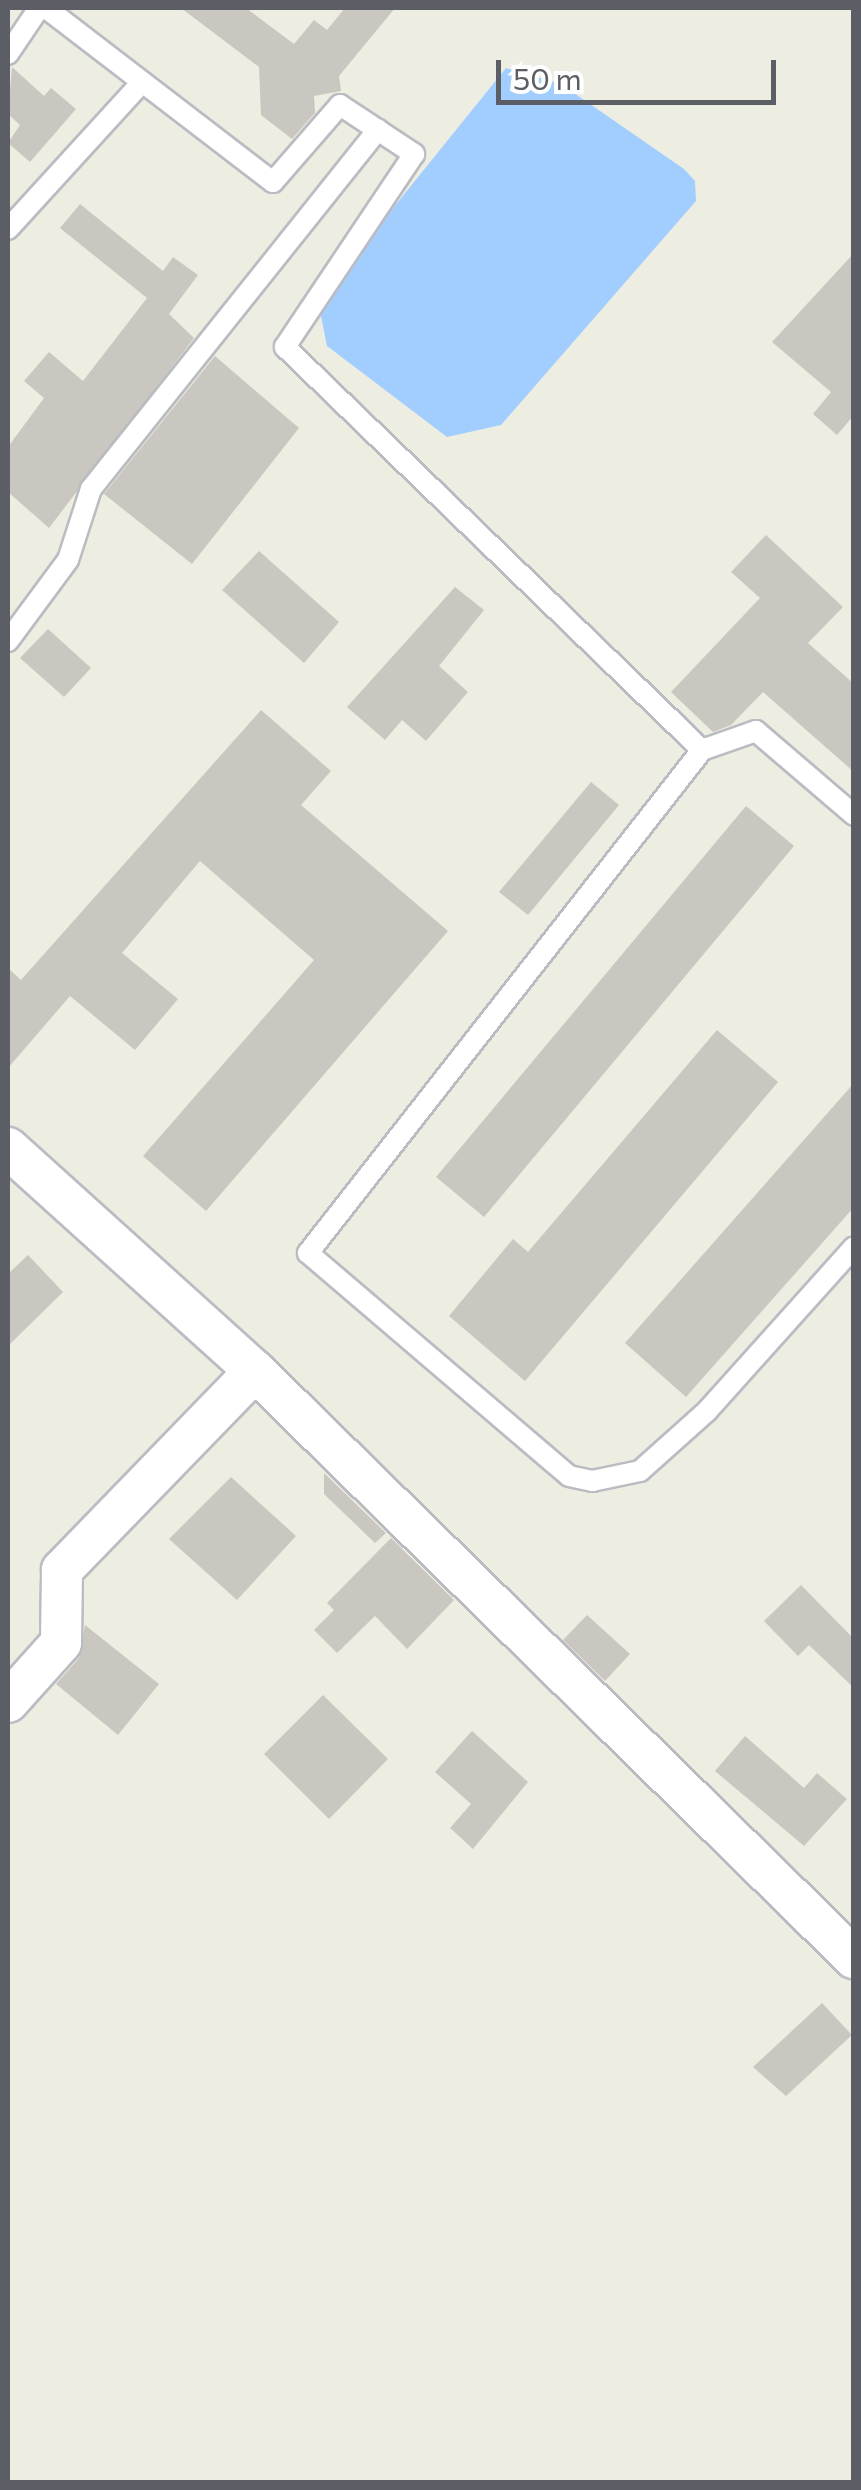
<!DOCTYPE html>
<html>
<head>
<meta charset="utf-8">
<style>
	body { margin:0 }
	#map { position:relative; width:861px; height:2490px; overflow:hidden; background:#eeede2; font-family:Commissioner,sans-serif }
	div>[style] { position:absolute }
	.water>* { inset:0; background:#a2ceff }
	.building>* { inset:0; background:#c9c7c0 }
	.roads { filter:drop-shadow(2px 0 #babcc2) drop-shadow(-2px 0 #babcc2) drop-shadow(0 2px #babcc2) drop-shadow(0 -2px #babcc2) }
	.service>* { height:20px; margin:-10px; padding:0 10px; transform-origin:10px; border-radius:10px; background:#fff }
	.minor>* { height:40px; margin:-20px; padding:0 20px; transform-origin:20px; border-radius:20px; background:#fff }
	span { translate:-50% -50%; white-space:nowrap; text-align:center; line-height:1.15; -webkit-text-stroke:8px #fff; paint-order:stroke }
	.frame { position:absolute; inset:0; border:10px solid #5b5e64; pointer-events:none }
	.scale { position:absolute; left:496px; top:60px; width:280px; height:45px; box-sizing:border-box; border:5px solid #5b5e64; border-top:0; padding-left:12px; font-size:30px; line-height:35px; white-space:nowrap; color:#5b5e64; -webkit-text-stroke:8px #fff; paint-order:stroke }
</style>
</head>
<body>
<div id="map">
	<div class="water">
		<i style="clip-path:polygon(506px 68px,561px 84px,684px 169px,695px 181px,696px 201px,501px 425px,447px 437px,327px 346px,318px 301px)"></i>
	</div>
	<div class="building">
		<i style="clip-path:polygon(181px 8px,246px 8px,294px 44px,314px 20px,327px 30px,345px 8px,395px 8px,339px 76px,341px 91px,314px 96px,315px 113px,292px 139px,261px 115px,259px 67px)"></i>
		<i style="clip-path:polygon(12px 67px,44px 96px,51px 88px,76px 109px,30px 162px,8px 143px,20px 125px,8px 114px)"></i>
		<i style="clip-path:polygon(80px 204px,163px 271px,173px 257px,198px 275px,169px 314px,194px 338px,49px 528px,8px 492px,8px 447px,44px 398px,24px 381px,49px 352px,83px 381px,147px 298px,60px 228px)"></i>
		<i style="clip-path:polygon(854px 253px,854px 415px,837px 435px,813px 414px,831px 392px,772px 342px)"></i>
		<i style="clip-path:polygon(215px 356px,299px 428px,192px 564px,104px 494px)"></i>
		<i style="clip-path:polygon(766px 535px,843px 607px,808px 643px,854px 684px,854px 772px,763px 692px,731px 725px,713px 732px,671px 692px,760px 598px,731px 572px)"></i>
		<i style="clip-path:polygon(259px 551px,339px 622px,304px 663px,222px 590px)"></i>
		<i style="clip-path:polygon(455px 587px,484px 610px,439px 666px,468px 692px,426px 741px,402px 720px,385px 740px,347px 707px)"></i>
		<i style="clip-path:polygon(48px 629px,91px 668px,64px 697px,20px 658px)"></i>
		<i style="clip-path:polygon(261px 710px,331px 771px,301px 805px,448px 931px,206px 1211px,143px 1156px,314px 960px,200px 861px,122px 953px,178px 999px,135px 1050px,70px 996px,8px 1068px,8px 968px,21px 980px)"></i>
		<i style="clip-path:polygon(591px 782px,619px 805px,528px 915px,499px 892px)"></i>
		<i style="clip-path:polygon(746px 806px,794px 846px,484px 1217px,436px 1177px)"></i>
		<i style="clip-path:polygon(717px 1030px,778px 1082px,525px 1381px,449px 1316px,513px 1239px,528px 1252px)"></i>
		<i style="clip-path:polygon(854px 1083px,854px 1207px,686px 1397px,625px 1343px)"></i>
		<i style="clip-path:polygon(28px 1255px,63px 1292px,8px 1346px,8px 1274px)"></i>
		<i style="clip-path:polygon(324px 1473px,386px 1533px,375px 1543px,324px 1494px)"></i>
		<i style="clip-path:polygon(231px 1477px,296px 1536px,237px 1600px,169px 1539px)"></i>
		<i style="clip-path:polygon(391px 1538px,454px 1600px,407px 1649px,375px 1616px,337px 1653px,314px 1630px,334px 1610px,327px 1603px)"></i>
		<i style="clip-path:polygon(801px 1585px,854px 1639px,854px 1688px,809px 1645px,798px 1656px,764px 1621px)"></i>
		<i style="clip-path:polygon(587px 1615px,630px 1654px,605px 1681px,563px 1640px)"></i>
		<i style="clip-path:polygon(85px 1625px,159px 1684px,118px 1735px,56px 1684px,79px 1658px)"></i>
		<i style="clip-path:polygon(323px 1695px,388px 1759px,329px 1819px,264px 1754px)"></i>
		<i style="clip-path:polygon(472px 1731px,528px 1782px,473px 1849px,450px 1828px,471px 1804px,435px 1772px)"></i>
		<i style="clip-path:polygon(745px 1736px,804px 1788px,817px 1773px,847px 1799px,804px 1846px,715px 1771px)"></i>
		<i style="clip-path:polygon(822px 2003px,852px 2035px,786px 2096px,753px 2067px)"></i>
	</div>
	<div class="roads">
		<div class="service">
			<i style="left:46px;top:8px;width:286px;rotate:37.5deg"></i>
			<i style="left:273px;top:182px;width:102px;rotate:-49deg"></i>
			<i style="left:340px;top:105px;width:89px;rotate:33.5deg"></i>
			<i style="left:414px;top:154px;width:232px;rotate:123.8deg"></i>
			<i style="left:285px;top:347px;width:580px;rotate:44.02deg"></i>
			<i style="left:8px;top:54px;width:55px;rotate:-56deg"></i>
			<i style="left:8px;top:229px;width:199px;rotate:-47.6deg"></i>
			<i style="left:8px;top:641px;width:101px;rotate:-53.5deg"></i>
			<i style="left:68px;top:560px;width:75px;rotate:-72.1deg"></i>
			<i style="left:91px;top:489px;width:460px;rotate:-51.4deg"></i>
			<i style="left:854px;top:815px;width:129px;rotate:-139.4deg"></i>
			<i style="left:756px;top:731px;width:57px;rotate:160.6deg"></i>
			<i style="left:702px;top:750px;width:639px;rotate:128.07deg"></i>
			<i style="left:308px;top:1253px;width:343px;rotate:40.5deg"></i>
			<i style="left:569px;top:1476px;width:24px;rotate:12deg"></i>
			<i style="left:592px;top:1481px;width:49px;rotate:-11.8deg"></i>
			<i style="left:640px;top:1471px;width:90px;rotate:-41.8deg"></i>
			<i style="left:707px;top:1411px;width:220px;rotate:-48.1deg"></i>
		</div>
		<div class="minor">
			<i style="left:8px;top:1148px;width:333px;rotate:42.1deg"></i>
			<i style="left:255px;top:1371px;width:839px;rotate:44.42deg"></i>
			<i style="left:8px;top:1702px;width:79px;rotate:-48.1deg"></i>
			<i style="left:61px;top:1643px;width:73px;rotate:-89.2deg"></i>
			<i style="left:62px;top:1570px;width:277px;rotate:-45.9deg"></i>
		</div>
	</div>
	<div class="frame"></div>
	<div class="scale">50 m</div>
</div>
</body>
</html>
